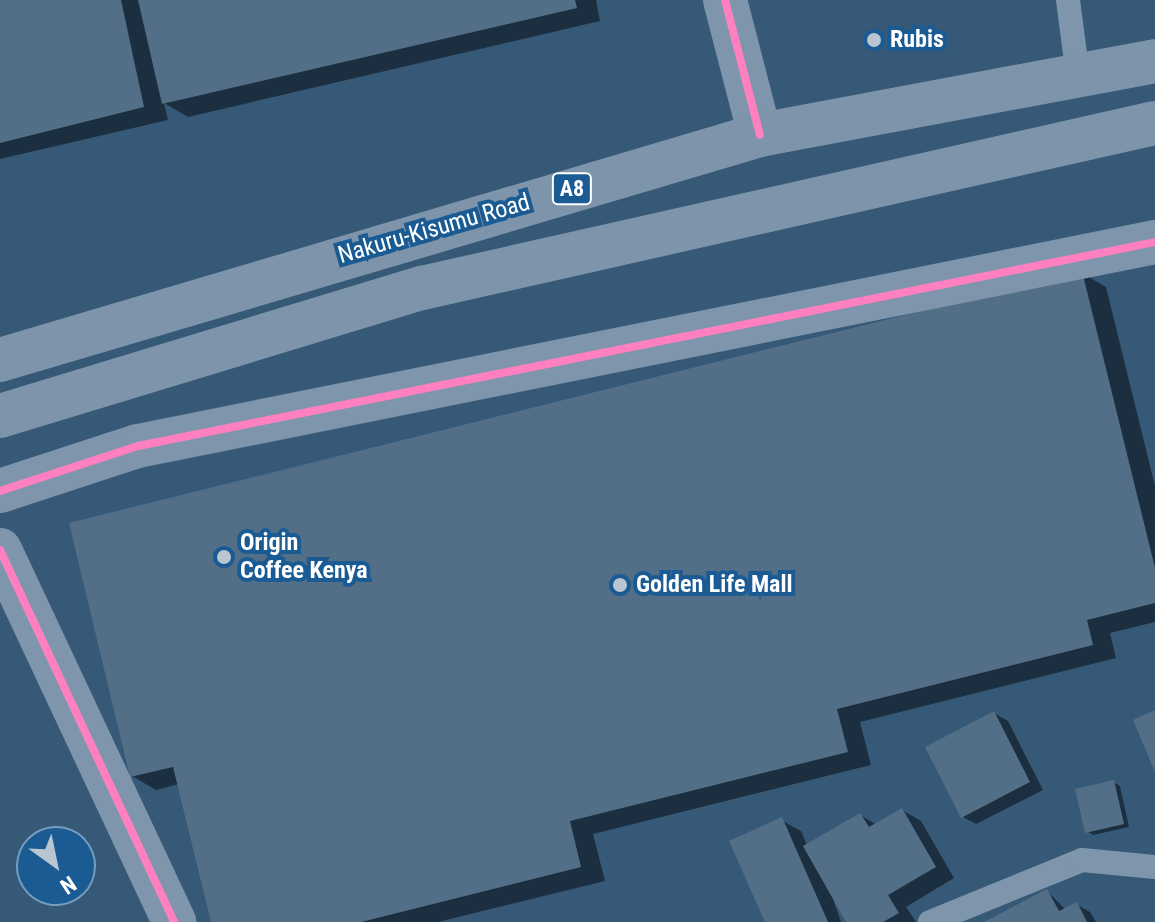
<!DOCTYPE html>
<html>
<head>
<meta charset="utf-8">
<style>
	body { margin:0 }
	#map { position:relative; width:1155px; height:922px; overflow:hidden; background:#365978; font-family:"Roboto Condensed",sans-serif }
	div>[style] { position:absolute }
	.shadow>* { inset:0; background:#0007 }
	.building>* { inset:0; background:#536f87 }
	.service>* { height:24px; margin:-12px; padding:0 12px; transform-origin:12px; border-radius:12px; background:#7e95ab }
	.minor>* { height:44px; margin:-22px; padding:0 22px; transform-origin:22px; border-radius:22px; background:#7e95ab }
	.trunk>* { height:44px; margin:-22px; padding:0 22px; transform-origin:22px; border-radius:22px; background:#7e94aa }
	.cycleway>* { height:8px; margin:-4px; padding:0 4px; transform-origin:4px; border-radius:4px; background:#ff80c0 }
	.dots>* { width:22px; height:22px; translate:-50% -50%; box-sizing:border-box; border:4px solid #1a5b94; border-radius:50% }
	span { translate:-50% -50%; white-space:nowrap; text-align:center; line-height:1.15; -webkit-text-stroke:8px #1a5b94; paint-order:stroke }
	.shield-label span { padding:2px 6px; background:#1a5b94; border:2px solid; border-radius:6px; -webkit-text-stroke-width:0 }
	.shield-label { font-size:22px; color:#fff; font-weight:700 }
	.poi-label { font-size:24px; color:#fff; font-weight:700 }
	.left { translate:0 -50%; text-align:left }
	.street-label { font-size:24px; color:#fff }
	.north { position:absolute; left:16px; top:826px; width:80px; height:80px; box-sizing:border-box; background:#1a5b94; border:2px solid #769dbf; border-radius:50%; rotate:147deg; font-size:22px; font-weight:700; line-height:32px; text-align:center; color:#fff }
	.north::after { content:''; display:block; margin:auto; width:28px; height:36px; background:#b9c5d0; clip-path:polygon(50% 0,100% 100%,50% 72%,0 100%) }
</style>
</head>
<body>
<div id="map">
	<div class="shadow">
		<div style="clip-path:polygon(0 0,596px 0,600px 21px,188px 117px,164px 103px,168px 120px,0 159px)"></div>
		<div style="clip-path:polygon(1082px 273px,1106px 287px,1155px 486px,1155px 622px,1110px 633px,1116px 658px,860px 722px,871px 765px,593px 834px,605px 881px,438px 922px,213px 922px,179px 784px,156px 790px,132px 776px)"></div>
		<div style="clip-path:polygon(994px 713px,1008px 721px,1043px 790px,976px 824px,963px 817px)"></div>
		<div style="clip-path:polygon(1113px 782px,1120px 786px,1129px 827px,1093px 835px,1087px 831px)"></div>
		<div style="clip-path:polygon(902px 810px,921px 821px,954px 878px,906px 907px,916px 922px,849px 922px,830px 890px,841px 922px,767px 922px,781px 820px,801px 831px,807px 845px,860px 815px,877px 825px)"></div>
		<div style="clip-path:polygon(1047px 891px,1066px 910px,1076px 904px,1090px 912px,1096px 922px,989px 922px)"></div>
	</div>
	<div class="building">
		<div style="clip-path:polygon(0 0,121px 0,144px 107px,0 143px)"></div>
		<div style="clip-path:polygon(138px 0,575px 0,577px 8px,162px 104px)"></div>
		<div style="clip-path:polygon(1082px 271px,1155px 568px,1155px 603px,1087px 620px,1093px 645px,837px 709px,848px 752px,570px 821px,581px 867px,361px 922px,211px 922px,173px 767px,130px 777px,69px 523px)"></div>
		<div style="clip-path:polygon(1155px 710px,1155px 772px,1133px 720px)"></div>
		<div style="clip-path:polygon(994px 711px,1030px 782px,961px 818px,925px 747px)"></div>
		<div style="clip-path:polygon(1114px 780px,1124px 824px,1085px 833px,1075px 789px)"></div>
		<div style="clip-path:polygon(902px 808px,936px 867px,888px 895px,899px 913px,883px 922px,846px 922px,803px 846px,860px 813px,869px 827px)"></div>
		<div style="clip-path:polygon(782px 817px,828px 922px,765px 922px,729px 841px)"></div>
		<div style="clip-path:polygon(1047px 889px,1059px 911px,1077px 902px,1087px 922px,984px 922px)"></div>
	</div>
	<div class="service">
		<div style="left:1068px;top:0;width:78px;rotate:82.6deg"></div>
		<div style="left:930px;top:922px;width:164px;rotate:-22.2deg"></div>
		<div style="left:1082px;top:860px;width:73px;rotate:5.5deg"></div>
	</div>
	<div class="minor">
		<div style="left:725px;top:0;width:139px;rotate:75.5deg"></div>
		<div style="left:0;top:491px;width:145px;rotate:-18.1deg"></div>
		<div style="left:138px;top:446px;width:1037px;rotate:-11.34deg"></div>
		<div style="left:0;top:550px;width:411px;rotate:64.9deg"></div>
	</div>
	<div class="trunk">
		<div style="left:0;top:360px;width:793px;rotate:-16.49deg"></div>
		<div style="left:760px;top:135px;width:402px;rotate:-10.6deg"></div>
		<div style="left:0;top:416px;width:441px;rotate:-16.9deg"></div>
		<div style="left:422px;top:288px;width:751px;rotate:-12.69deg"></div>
	</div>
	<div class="cycleway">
		<div style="left:725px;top:0;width:139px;rotate:75.5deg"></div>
		<div style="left:0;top:491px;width:145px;rotate:-18.1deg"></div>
		<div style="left:138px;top:446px;width:1037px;rotate:-11.34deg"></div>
		<div style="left:0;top:550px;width:411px;rotate:64.9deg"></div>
	</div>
	<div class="dots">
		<div style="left:874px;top:40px;background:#b9c5d0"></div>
		<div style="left:224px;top:557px;background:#b9c5d0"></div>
		<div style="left:620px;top:585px;background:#b9c5d0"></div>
	</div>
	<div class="shield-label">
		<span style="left:572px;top:189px">A8</span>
	</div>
	<div class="poi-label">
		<span class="left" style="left:890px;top:40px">Rubis</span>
		<span class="left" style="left:240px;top:557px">Origin<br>Coffee Kenya</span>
		<span class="left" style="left:636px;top:585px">Golden Life Mall</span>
	</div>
	<div class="street-label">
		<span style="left:434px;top:229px;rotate:-16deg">Nakuru-Kisumu Road</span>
	</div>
	<div class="north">N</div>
</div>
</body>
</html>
